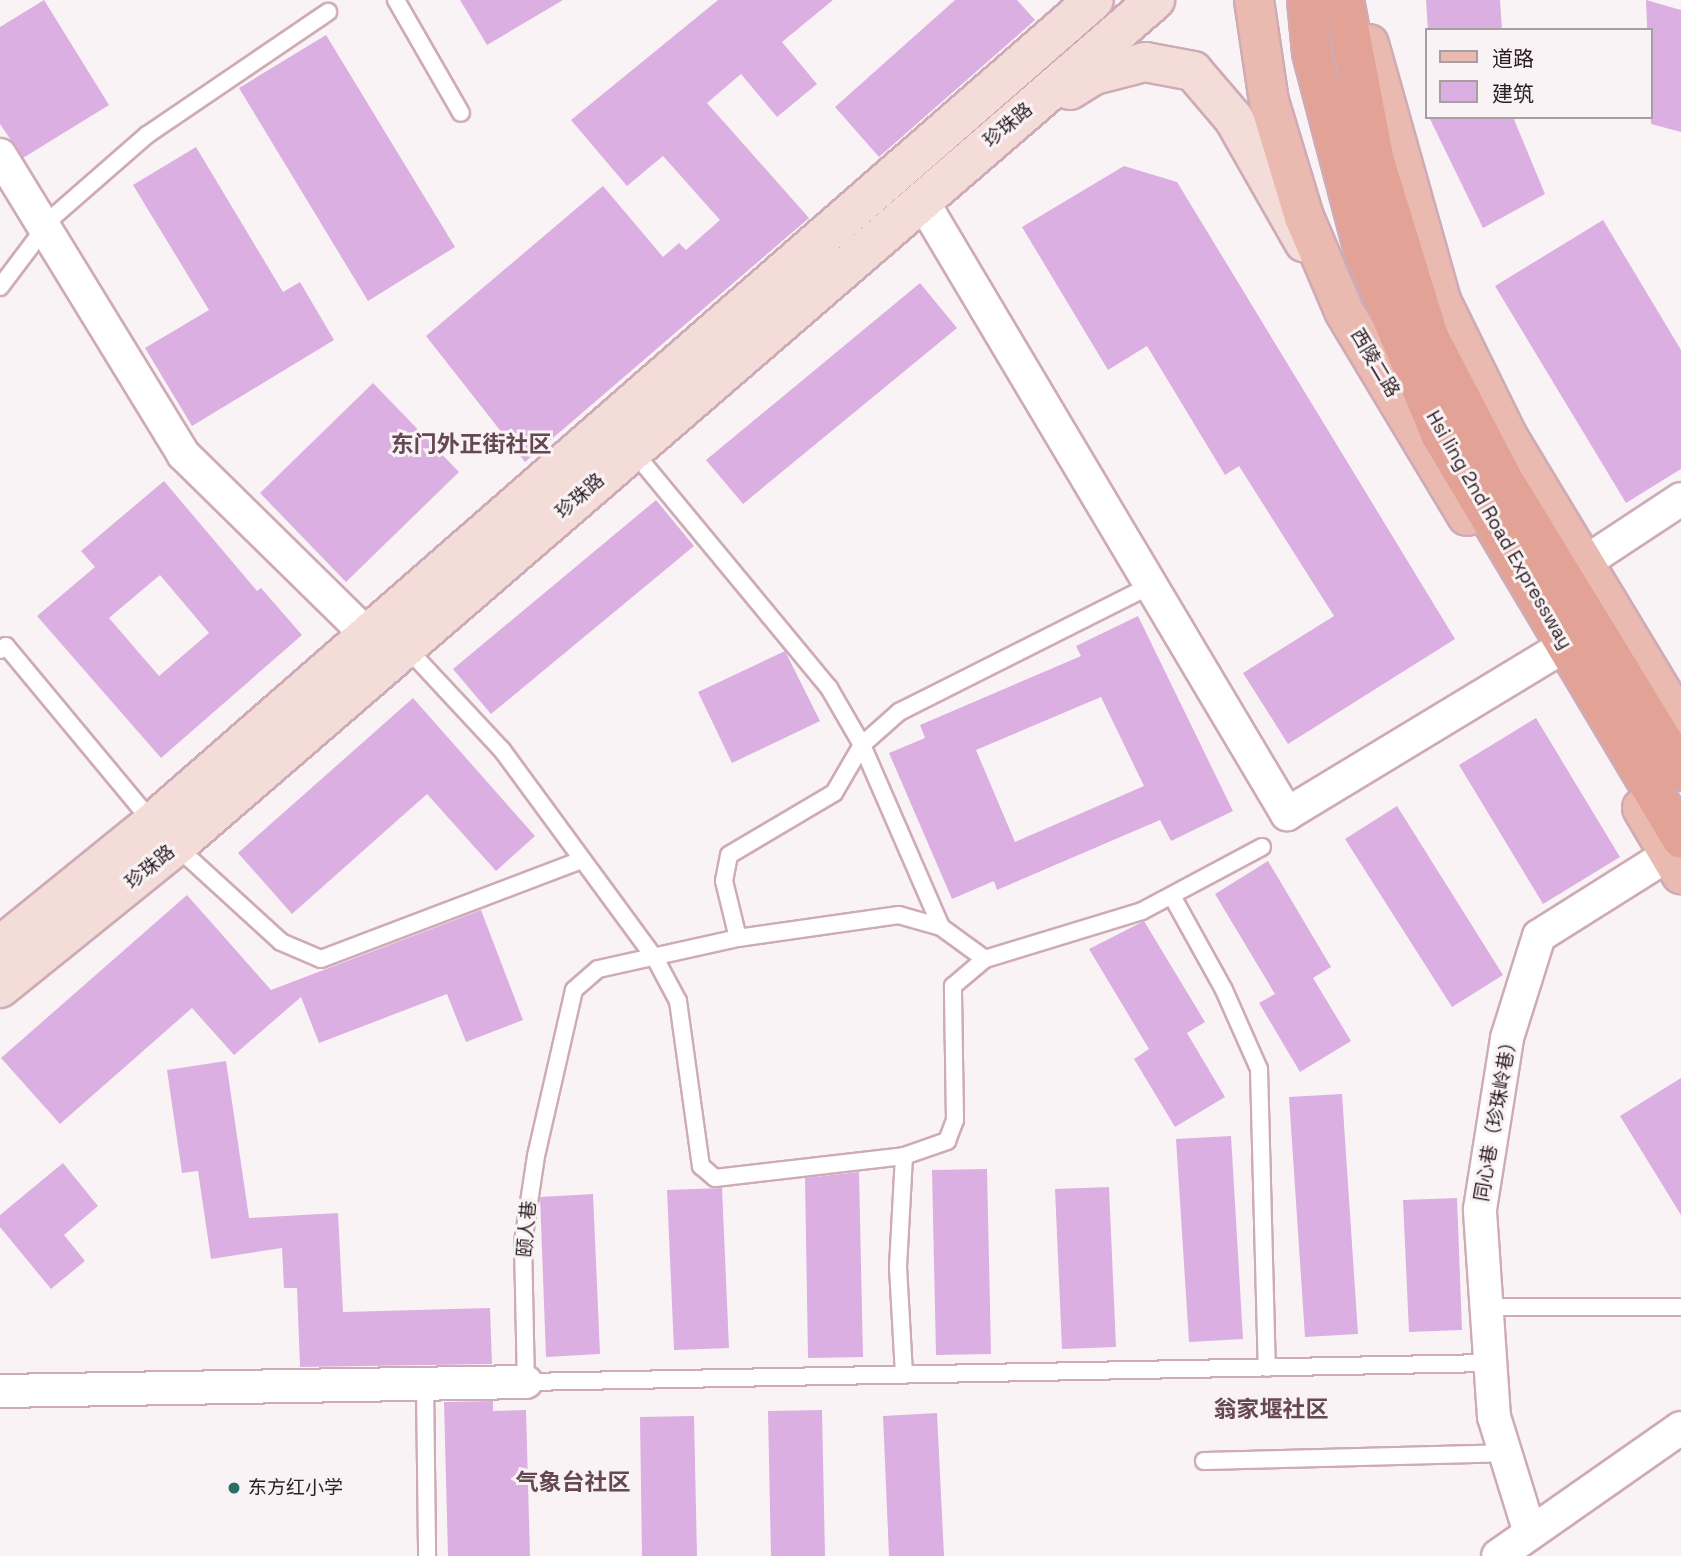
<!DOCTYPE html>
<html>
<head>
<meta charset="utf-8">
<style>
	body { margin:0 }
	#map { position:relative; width:1681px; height:1556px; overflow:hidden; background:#faf3f5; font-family:"Space Grotesk","Noto Sans SC",sans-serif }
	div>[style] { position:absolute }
	.building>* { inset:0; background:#dcafe2 }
	.roads { filter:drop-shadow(2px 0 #ceabb6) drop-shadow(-2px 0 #ceabb6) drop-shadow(0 2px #ceabb6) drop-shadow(0 -2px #ceabb6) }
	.service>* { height:16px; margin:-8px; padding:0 8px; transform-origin:8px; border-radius:8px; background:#fff }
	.minor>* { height:32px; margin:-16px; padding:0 16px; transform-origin:16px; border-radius:16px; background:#fff }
	.secondary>* { height:38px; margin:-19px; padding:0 19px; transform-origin:19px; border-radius:19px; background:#f4dcd8 }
	.primary>* { height:38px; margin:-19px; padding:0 19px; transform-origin:19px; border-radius:19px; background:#eab9b0 }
	.trunk>* { height:38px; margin:-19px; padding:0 19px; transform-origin:19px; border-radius:19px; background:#e3a296 }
	.dots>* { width:19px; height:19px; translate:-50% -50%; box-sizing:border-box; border:4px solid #faf3f5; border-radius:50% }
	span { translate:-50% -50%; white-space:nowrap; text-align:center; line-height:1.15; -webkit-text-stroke:6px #faf3f5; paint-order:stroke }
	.street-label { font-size:19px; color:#2b1e22 }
	.poi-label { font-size:19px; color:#2b1e22 }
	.left { translate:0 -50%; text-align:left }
	.quarter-label { font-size:23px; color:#664852; font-weight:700 }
	.legend { position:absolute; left:1425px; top:28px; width:228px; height:91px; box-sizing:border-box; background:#faf3f5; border:2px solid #a79ea1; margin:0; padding:9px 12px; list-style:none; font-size:21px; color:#2b1e22 }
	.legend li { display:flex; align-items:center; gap:14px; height:35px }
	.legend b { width:35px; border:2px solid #a79ea1 }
</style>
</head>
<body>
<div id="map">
	<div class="building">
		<div style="clip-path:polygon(44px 0,109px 105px,23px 158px,0 124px,0 27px)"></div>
		<div style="clip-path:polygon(460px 0,563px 0,487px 45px)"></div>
		<div style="clip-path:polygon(718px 0,833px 0,782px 42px,817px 84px,777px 117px,741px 74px,707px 103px,809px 218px,525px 462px,426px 336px,603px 186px,663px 257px,679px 243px,686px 250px,720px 220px,663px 156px,627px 186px,571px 120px)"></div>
		<div style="clip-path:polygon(955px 0,1017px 0,1035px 20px,879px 157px,835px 107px)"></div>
		<div style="clip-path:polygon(1426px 0,1500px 0,1502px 30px,1428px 30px)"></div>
		<div style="clip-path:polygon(1646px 0,1681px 10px,1681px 132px,1651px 124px)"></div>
		<div style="clip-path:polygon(326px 35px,455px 247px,368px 301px,239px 88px)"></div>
		<div style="clip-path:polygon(1429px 117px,1513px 117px,1545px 194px,1483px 228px)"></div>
		<div style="clip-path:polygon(196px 147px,283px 292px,300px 282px,334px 340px,192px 426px,145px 348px,209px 310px,133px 185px)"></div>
		<div style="clip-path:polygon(1124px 166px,1177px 182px,1455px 639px,1288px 744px,1243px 673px,1334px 616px,1239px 466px,1225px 475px,1147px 346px,1108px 370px,1022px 227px)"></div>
		<div style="clip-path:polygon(1603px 220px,1681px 350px,1681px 469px,1626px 503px,1495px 286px)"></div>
		<div style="clip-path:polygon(920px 283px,957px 328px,743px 504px,706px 460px)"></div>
		<div style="clip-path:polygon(373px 383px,459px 472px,346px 582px,260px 493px)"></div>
		<div style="clip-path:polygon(evenodd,164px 481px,257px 591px,261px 588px,302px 635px,161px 758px,37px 616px,95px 567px,81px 551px,164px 481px,160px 575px,209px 633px,159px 676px,109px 618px,160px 575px)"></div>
		<div style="clip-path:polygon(656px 500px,694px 546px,491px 714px,453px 669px)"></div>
		<div style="clip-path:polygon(evenodd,1138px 616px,1233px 811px,1171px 841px,1160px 820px,997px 890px,994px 881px,952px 899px,889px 753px,925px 738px,920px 725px,1081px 656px,1076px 646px,1138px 616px,1101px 697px,1144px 786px,1015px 842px,976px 750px,1101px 697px)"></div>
		<div style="clip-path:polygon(785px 651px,820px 721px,732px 763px,698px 692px)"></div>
		<div style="clip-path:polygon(413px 698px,535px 836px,496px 871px,427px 794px,292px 914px,238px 853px)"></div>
		<div style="clip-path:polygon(1536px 718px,1620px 857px,1543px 904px,1459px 765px)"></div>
		<div style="clip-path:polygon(1397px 806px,1503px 975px,1452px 1007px,1345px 839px)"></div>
		<div style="clip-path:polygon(1268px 861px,1331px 967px,1313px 978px,1351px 1041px,1300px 1072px,1259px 1003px,1275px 994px,1215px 894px)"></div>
		<div style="clip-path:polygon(187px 895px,271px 990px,481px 910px,523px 1020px,466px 1042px,447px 994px,319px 1043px,301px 997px,234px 1055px,192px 1008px,60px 1124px,1px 1058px)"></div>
		<div style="clip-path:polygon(1144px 921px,1205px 1022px,1187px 1033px,1225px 1097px,1175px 1127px,1134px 1059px,1149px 1049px,1089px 949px)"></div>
		<div style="clip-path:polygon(226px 1061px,249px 1218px,338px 1213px,343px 1312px,490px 1308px,492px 1364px,300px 1367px,297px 1288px,284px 1288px,282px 1248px,211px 1259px,198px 1171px,182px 1173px,167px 1070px)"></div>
		<div style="clip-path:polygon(1681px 1078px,1681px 1215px,1620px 1116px)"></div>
		<div style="clip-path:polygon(1342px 1094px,1358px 1334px,1305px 1337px,1289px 1097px)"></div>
		<div style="clip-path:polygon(1231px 1136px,1243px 1339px,1189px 1342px,1176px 1139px)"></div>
		<div style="clip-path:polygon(63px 1163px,98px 1206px,64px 1235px,85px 1261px,51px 1289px,0 1227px,0 1215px)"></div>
		<div style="clip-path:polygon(987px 1169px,991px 1354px,936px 1355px,932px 1170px)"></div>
		<div style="clip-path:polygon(859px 1172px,863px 1357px,808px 1358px,805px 1178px)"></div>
		<div style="clip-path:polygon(1109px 1187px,1116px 1347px,1062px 1349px,1055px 1189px)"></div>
		<div style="clip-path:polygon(722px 1188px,729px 1348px,674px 1350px,667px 1190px)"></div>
		<div style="clip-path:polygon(593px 1194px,600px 1354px,546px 1357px,540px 1197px)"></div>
		<div style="clip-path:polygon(1457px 1198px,1462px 1330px,1409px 1332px,1403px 1200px)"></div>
		<div style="clip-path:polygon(493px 1401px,493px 1411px,526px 1410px,530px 1556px,448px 1556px,444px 1402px)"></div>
		<div style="clip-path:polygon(822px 1410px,825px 1556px,771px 1556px,768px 1411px)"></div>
		<div style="clip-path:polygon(937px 1413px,944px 1556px,889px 1556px,883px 1416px)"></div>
		<div style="clip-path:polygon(694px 1416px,697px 1556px,642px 1556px,640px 1417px)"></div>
	</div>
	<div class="roads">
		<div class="service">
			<div style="left:396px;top:0;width:130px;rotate:60.1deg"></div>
			<div style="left:0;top:287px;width:88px;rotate:-52.9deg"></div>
			<div style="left:53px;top:217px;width:125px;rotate:-41.1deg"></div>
			<div style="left:147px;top:135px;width:219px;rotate:-34.2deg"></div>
			<div style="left:633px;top:451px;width:308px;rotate:50.4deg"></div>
			<div style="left:829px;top:688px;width:66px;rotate:59.9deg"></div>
			<div style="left:862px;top:745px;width:198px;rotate:66.5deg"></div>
			<div style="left:405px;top:646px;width:142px;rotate:47deg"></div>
			<div style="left:502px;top:750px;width:258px;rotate:53.7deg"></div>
			<div style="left:655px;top:958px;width:49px;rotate:61.9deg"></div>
			<div style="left:678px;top:1001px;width:167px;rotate:82.1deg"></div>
			<div style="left:701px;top:1166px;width:18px;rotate:41deg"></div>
			<div style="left:715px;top:1178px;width:190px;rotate:-6.6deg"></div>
			<div style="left:904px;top:1156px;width:46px;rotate:-19.2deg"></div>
			<div style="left:947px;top:1141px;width:22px;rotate:-69deg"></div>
			<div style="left:955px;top:1120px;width:134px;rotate:-90.9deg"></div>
			<div style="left:953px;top:986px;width:42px;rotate:-40.2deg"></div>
			<div style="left:985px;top:959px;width:164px;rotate:-17deg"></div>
			<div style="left:1142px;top:911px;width:136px;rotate:-28.1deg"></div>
			<div style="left:0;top:650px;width:7px;rotate:-34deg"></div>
			<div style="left:6px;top:646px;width:229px;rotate:50.3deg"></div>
			<div style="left:176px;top:846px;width:142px;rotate:42.4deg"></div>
			<div style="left:281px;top:942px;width:43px;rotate:23deg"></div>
			<div style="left:321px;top:959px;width:278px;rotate:-20.8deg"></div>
			<div style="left:1172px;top:896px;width:107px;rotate:61deg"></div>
			<div style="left:1224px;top:990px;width:86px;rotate:66.1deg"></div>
			<div style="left:1259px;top:1069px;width:299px;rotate:88.5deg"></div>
			<div style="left:738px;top:938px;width:59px;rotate:-103.8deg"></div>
			<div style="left:724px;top:881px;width:26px;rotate:-79deg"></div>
			<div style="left:729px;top:855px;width:122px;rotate:-30.6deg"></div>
			<div style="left:834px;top:793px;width:56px;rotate:-59.7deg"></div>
			<div style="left:862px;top:745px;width:50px;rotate:-41.7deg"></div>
			<div style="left:899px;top:712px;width:284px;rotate:-26.7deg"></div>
			<div style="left:985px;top:959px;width:54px;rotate:-144deg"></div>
			<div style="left:941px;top:927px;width:44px;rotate:-164.1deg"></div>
			<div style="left:899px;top:915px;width:163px;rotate:171.9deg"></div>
			<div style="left:738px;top:938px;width:143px;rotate:167.5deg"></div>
			<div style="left:598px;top:969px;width:32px;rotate:139deg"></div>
			<div style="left:574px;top:990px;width:170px;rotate:102.9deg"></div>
			<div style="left:536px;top:1156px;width:87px;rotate:98.6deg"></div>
			<div style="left:523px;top:1242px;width:140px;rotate:88.8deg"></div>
			<div style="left:526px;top:1382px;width:964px;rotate:-1.13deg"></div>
			<div style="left:904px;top:1156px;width:111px;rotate:93.1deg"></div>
			<div style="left:898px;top:1267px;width:108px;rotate:86.8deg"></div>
			<div style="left:1486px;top:1307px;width:195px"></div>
			<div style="left:425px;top:1384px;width:172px;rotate:89.3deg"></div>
			<div style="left:1204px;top:1461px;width:301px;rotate:-1.5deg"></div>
		</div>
		<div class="minor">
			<div style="left:0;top:155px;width:351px;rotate:58.5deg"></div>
			<div style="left:183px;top:454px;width:255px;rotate:44.5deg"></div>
			<div style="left:921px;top:199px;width:716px;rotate:59.24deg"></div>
			<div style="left:1287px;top:814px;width:307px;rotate:-31.2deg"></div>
			<div style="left:1584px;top:563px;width:116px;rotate:-33.4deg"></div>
			<div style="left:0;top:1391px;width:526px;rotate:-0.98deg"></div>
			<div style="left:1530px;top:1533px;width:121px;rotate:-107.2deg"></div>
			<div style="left:1494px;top:1417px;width:208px;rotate:-93.9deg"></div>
			<div style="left:1480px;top:1209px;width:173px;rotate:-81deg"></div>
			<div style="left:1507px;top:1038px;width:107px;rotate:-72.6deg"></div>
			<div style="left:1539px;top:936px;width:154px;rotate:-32.2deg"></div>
			<div style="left:1498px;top:1556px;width:223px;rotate:-35deg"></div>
		</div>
		<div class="secondary">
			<div style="left:1070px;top:90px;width:28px;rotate:-32deg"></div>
			<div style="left:1094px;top:75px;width:53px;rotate:-14.3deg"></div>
			<div style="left:1145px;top:62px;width:49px;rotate:10.6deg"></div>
			<div style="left:1193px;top:71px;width:63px;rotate:49.5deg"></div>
			<div style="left:1234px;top:119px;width:142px;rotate:60.4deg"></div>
			<div style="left:0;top:946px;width:197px;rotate:-39deg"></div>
			<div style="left:153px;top:822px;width:1249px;rotate:-41.14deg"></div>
			<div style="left:0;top:988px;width:226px;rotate:-38.9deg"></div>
			<div style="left:176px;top:846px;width:1294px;rotate:-40.83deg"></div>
		</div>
		<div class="primary">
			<div style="left:1254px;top:0;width:102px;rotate:81.6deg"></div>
			<div style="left:1269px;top:101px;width:121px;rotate:73.2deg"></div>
			<div style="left:1304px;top:217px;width:102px;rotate:66.9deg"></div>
			<div style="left:1344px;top:311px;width:239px;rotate:59deg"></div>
			<div style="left:1369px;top:44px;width:269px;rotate:74.3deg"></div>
			<div style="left:1442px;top:303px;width:149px;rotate:63.8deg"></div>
			<div style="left:1508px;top:437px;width:335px;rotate:58.9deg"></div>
			<div style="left:1642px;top:808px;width:77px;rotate:59.4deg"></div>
		</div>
		<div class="trunk">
			<div style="left:1307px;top:0;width:53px;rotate:84.6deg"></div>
			<div style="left:1312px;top:53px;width:205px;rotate:75.3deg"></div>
			<div style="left:1364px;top:251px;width:198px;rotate:67.4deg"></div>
			<div style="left:1440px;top:434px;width:471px;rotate:59.2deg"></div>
			<div style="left:1344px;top:0;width:161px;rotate:79.2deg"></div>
			<div style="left:1374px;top:158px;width:187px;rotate:72.9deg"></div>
			<div style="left:1429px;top:337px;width:160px;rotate:62.5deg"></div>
			<div style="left:1503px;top:479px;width:342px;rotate:58.6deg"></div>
		</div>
	</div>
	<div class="dots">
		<div style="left:234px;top:1488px;background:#277067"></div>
	</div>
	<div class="street-label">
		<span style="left:1008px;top:125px;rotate:-40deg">珍珠路</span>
		<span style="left:1375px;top:363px;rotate:59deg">西陵二路</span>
		<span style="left:580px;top:496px;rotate:-41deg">珍珠路</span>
		<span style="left:1499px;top:530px;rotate:60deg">Hsi ling 2nd Road Expressway</span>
		<span style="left:150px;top:867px;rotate:-39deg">珍珠路</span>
		<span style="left:1496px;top:1117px;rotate:-80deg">同心巷（珍珠岭巷）</span>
		<span style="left:527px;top:1229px;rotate:-85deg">颐人巷</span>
	</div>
	<div class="poi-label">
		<span class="left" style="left:248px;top:1488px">东方红小学</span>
	</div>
	<div class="quarter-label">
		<span style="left:471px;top:444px">东门外正街社区</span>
		<span style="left:1271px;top:1409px">翁家堰社区</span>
		<span style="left:573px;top:1482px">气象台社区</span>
	</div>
	<ul class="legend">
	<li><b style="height:9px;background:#eab9b0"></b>道路</li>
	<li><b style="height:19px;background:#dcafe2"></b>建筑</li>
	</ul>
</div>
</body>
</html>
